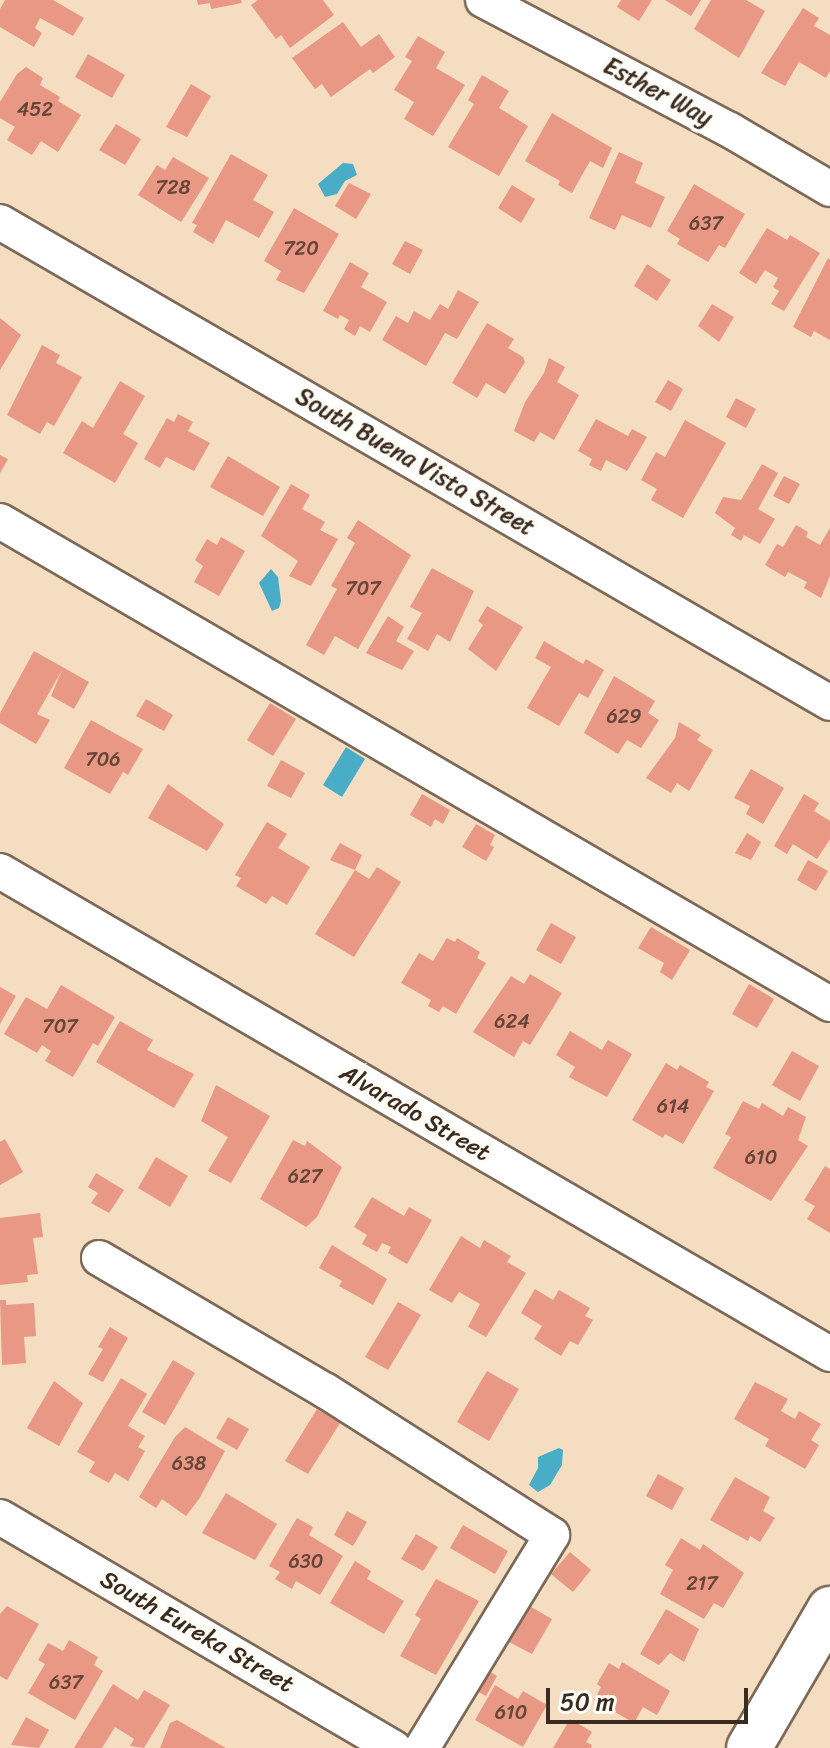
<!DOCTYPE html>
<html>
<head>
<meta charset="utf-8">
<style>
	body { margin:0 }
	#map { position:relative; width:830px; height:1748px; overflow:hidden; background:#f4ddc0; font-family:Sriracha,sans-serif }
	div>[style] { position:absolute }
	.water>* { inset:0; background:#49adc8 }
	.building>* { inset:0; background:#e89885 }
	.roads { filter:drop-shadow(2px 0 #7c6957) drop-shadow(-2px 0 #7c6957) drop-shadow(0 2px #7c6957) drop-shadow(0 -2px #7c6957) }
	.minor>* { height:34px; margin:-17px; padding:0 17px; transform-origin:17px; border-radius:17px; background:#fff }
	.major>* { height:44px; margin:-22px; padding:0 22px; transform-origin:22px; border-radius:22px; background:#fff }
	span { translate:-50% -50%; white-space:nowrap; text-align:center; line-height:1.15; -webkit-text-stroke:8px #fdfcf7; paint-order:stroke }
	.number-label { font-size:20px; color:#664638 }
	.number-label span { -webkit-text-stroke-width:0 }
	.street-label { font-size:24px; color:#3b2a1e }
	.scale { position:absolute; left:546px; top:1688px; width:202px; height:36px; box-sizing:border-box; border:4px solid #3b2a1e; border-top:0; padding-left:10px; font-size:24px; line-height:28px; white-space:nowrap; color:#3b2a1e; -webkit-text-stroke:6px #fdfcf7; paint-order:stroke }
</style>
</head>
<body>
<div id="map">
	<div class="water">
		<div style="clip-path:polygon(343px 163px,353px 164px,357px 175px,345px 181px,337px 194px,325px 197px,318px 184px)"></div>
		<div style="clip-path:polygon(271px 569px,278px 577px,281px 601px,279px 608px,272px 611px,259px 583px)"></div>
		<div style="clip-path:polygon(346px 747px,365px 759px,342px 797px,323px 785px)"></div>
		<div style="clip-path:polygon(559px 1448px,563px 1450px,562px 1465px,550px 1485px,538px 1492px,529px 1485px,538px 1468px,538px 1457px)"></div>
	</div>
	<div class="building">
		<div style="clip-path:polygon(5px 0,53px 0,84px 18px,73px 36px,40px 18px,35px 28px,42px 33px,34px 47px,0 27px,0 9px)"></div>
		<div style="clip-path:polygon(197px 0,241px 0,242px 3px,211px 9px,210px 3px,198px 5px)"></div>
		<div style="clip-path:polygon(258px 0,323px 0,334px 15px,290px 48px,281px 35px,276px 39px,251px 5px)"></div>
		<div style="clip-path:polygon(621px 0,652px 0,639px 21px,617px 7px)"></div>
		<div style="clip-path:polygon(665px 0,701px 0,691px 16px)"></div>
		<div style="clip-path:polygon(711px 0,746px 0,765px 11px,739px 58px,694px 29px)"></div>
		<div style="clip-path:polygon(803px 8px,819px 18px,814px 26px,830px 35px,830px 71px,826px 78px,799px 62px,785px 86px,761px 73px)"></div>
		<div style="clip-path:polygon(343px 22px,361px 47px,379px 34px,395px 57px,373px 73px,370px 69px,331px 97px,322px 84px,315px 89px,292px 58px)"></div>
		<div style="clip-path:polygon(418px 36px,445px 52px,436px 68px,465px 85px,433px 136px,404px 119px,414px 102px,394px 90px,412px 61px,405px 57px)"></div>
		<div style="clip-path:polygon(88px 54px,125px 75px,112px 98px,75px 77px)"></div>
		<div style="clip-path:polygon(26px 67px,43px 78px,40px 85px,60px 97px,58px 101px,81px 115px,58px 152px,41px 141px,32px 155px,7px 140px,15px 127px,0 118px,0 102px,17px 74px)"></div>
		<div style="clip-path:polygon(482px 75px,509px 91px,499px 108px,528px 126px,499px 176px,448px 147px,474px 104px,468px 100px)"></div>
		<div style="clip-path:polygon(191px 84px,211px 96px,187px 137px,166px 127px)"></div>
		<div style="clip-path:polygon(552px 113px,612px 148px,603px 168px,590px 161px,572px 193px,558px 185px,560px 181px,525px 161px)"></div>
		<div style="clip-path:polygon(116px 124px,141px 139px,125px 165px,99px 150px)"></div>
		<div style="clip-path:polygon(619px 152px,643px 163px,635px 183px,665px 197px,651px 228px,622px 215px,615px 230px,589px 218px)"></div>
		<div style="clip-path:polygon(231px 154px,268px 175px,253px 200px,274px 212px,259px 238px,226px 220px,213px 244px,193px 232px,197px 225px,192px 223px)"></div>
		<div style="clip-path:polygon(173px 157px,209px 178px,181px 222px,138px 195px,157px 165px,165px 170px)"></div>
		<div style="clip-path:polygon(349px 183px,371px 194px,356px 219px,335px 206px)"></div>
		<div style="clip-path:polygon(694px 184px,745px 214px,725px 248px,719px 245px,708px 262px,677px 244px,680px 239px,667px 231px)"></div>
		<div style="clip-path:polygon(512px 185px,535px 199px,521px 223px,498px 208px)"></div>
		<div style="clip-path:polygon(294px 208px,339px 234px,304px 293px,276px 280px,281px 271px,264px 261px)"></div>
		<div style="clip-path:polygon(767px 228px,787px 240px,790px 235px,820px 253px,784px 311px,771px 304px,779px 291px,773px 287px,778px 278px,765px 270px,756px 284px,739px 273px)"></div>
		<div style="clip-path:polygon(405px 241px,423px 250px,410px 274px,392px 264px)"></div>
		<div style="clip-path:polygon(828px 258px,830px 260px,830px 340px,814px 331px,811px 337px,793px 327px)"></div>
		<div style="clip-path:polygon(350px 262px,369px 273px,361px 287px,387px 302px,370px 332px,360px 326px,355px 336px,344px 329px,349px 320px,340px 315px,338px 319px,323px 311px)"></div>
		<div style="clip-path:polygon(647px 264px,671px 280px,657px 301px,634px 286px)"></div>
		<div style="clip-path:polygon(458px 290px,479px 302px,457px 339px,445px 333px,426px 366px,382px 340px,396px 316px,408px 323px,414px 311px,430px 320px,440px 304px,448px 309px)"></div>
		<div style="clip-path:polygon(712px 304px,734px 317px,719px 342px,698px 326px)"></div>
		<div style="clip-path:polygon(0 318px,21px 335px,0 370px)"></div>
		<div style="clip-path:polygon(487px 323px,514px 339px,508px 348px,523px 357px,525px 362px,505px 394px,486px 383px,477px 398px,452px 383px)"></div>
		<div style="clip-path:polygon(42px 345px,60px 355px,56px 363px,82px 377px,54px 426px,47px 422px,40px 434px,7px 415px)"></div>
		<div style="clip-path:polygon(549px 358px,565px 367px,557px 382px,579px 395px,554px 440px,540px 432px,534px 442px,514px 431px,525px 402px,544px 373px)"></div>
		<div style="clip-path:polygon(668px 380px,683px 389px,671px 411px,655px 402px)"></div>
		<div style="clip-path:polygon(120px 381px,145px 396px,123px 434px,138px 443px,115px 483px,63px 453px,82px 421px,93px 428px)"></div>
		<div style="clip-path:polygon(736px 398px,756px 409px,746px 428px,726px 417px)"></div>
		<div style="clip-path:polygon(178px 414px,193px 422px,188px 431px,210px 443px,194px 471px,166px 457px,160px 468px,144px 459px,167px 418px,174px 422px)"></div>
		<div style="clip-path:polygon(596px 419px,628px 436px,632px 429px,647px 437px,627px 471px,606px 460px,601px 471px,589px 465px,592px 459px,578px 451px)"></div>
		<div style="clip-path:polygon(685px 420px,726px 443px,683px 518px,651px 500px,657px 489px,641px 480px,656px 452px,665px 457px)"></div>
		<div style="clip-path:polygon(0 455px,8px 459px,0 473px)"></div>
		<div style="clip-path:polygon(228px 456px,280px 487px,263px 516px,210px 487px)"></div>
		<div style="clip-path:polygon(762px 464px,778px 473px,758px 509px,775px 519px,760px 544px,744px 535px,741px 541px,731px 535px,735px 528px,715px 513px,723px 497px,741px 500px)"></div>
		<div style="clip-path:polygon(784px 476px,800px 484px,789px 504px,773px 496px)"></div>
		<div style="clip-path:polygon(291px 484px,310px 495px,302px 509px,325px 522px,320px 530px,338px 539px,311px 586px,289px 576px,298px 561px,261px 536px)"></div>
		<div style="clip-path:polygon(358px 520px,411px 555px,358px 649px,335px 636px,324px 655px,306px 645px,337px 589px,331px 586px,355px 543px,347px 538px)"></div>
		<div style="clip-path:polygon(796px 525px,808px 532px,806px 537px,820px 545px,830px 528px,830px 576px,821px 598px,804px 588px,807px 582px,788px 572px,785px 577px,765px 565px,777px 544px,783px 547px)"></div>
		<div style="clip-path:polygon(221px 537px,245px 551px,219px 596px,194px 582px,203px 566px,195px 560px,207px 539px,217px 545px)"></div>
		<div style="clip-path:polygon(432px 568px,474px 591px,450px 642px,437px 634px,428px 651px,407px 639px,422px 613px,410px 607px)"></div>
		<div style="clip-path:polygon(487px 606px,523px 627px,496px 671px,468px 649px,483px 625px,478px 621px)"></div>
		<div style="clip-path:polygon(388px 616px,404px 627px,396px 641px,414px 651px,402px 670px,366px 653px)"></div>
		<div style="clip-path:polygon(544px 641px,583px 664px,586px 659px,604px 670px,588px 698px,579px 693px,559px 726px,527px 708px,551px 667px,535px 658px)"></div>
		<div style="clip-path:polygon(34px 651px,89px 682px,74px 709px,51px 696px,62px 670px,37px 714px,50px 720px,36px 744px,0 723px,0 713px)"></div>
		<div style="clip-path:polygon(614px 676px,655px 701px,648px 713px,659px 720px,641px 748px,627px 740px,618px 754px,584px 733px)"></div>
		<div style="clip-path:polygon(146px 699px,173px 715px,164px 731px,136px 716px)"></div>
		<div style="clip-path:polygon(270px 703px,296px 719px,273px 756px,247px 740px)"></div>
		<div style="clip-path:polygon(91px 720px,143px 749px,128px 775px,123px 772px,110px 794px,64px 768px)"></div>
		<div style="clip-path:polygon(679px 722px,701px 735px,697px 740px,713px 750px,689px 791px,677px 783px,671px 793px,646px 778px,675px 738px)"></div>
		<div style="clip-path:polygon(281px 760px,305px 773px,291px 798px,267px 786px)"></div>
		<div style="clip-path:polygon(751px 769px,784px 788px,763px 824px,746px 814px,750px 806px,734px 798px)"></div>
		<div style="clip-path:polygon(168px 784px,224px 824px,207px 851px,148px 818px)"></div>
		<div style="clip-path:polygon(422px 794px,450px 810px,443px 824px,435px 819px,431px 827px,410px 815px)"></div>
		<div style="clip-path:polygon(804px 794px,819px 803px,814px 811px,830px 821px,830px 839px,817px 859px,793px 844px,787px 854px,774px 846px)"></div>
		<div style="clip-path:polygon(267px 822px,287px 834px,278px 848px,310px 867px,287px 905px,272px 896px,266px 904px,236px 886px,241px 878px,235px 875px)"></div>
		<div style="clip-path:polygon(476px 824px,495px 835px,490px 845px,494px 847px,486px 861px,462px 847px)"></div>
		<div style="clip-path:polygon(747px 833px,761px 842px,751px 860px,735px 853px)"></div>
		<div style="clip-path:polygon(340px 843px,362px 855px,355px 870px,330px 860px)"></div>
		<div style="clip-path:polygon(808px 860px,828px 871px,816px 891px,797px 880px)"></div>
		<div style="clip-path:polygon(377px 867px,401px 882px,354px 957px,315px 934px,355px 870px,369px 879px)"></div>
		<div style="clip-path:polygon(551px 923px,576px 937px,561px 964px,536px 950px)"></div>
		<div style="clip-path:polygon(651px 927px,690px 950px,672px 980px,660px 972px,664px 963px,638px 948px)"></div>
		<div style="clip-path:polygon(447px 938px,455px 942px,457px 938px,480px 952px,477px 958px,486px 963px,456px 1014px,443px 1006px,439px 1012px,428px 1006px,431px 1000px,401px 983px,419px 953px,433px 961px)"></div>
		<div style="clip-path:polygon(530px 974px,562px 993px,530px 1045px,523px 1041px,514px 1057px,473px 1032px,511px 976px,524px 984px)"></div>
		<div style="clip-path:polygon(749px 984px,774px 999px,757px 1028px,732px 1014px)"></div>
		<div style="clip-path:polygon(61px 985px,115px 1017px,98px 1046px,93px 1043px,73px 1077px,45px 1061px,51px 1051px,42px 1045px,37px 1053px,4px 1034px,26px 997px,47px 1009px)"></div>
		<div style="clip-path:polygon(0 987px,16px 996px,0 1024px)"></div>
		<div style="clip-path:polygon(120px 1021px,153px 1040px,147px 1050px,194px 1074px,174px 1108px,96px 1062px)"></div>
		<div style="clip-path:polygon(570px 1031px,602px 1050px,608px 1040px,632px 1054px,607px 1097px,569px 1077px,575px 1067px,556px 1055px)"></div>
		<div style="clip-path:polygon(792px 1051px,819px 1066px,800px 1101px,772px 1085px)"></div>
		<div style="clip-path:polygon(666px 1063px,677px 1070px,680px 1065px,709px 1082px,706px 1087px,714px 1091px,683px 1144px,665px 1134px,663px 1138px,632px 1120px)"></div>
		<div style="clip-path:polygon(216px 1085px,270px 1116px,231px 1183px,208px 1171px,228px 1137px,201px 1121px)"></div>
		<div style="clip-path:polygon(743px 1101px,759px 1109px,762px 1103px,783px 1116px,788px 1107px,806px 1117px,798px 1140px,808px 1146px,771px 1201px,713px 1168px,731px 1137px,725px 1134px)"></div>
		<div style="clip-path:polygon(5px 1139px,23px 1172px,0 1185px,0 1142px)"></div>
		<div style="clip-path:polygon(293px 1140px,305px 1146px,307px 1141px,342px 1167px,317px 1217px,306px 1227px,260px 1199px)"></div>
		<div style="clip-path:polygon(156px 1157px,188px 1176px,170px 1207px,138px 1188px)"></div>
		<div style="clip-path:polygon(825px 1166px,830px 1169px,830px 1233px,807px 1219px,815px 1206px,804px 1200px)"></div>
		<div style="clip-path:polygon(96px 1173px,124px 1190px,109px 1213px,91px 1203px,98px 1193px,88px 1187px)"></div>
		<div style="clip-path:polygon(372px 1197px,404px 1216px,409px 1207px,432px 1220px,407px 1264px,388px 1253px,391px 1247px,382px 1243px,377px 1252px,362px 1244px,367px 1235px,354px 1227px)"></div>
		<div style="clip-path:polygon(40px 1213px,43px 1237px,33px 1238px,38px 1274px,27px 1275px,28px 1282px,0 1285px,0 1218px)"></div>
		<div style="clip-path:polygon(461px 1236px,480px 1248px,484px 1240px,511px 1256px,507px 1262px,526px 1273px,486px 1337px,468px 1327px,480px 1304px,459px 1292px,452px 1303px,429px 1290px)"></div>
		<div style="clip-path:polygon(332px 1245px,387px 1279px,373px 1305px,339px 1286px,342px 1281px,319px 1268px)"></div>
		<div style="clip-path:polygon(535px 1289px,553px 1300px,559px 1290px,590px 1308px,585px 1316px,593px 1320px,578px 1345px,570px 1341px,561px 1356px,534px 1339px,542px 1326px,521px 1313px)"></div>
		<div style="clip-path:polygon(0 1300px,6px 1300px,6px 1305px,34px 1303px,36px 1336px,24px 1337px,26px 1363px,2px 1365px)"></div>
		<div style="clip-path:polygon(398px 1302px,421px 1315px,388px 1370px,365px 1357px)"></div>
		<div style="clip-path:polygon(110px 1327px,128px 1338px,103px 1382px,88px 1374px,103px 1349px,98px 1347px)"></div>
		<div style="clip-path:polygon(173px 1360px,195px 1373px,165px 1425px,142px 1412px)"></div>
		<div style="clip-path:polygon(487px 1371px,519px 1389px,489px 1441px,457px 1422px)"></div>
		<div style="clip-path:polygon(121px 1378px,147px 1394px,128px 1426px,145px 1436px,138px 1447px,145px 1451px,128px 1481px,115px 1473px,109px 1483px,89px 1472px,95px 1462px,77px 1452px)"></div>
		<div style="clip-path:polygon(54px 1381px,83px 1403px,59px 1446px,27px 1428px)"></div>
		<div style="clip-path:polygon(755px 1382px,788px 1399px,781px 1411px,795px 1419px,799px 1411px,821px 1424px,811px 1440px,819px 1445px,805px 1469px,765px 1446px,769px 1439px,734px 1419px)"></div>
		<div style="clip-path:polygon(317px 1409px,340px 1423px,308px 1474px,285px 1461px)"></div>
		<div style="clip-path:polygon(228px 1417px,249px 1429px,237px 1450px,216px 1438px)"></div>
		<div style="clip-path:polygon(185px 1427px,225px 1451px,199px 1499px,186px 1516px,162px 1499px,156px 1508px,139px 1497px,175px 1437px)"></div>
		<div style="clip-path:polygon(658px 1474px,684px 1488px,672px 1510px,646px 1496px)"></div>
		<div style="clip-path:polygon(735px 1477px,770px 1497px,763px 1511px,775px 1518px,760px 1542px,750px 1536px,748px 1541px,710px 1520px)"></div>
		<div style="clip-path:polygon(226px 1493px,277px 1524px,255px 1560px,202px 1533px)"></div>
		<div style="clip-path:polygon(347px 1511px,367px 1522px,353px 1546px,334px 1535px)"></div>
		<div style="clip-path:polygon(297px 1518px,313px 1527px,309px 1535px,343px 1556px,320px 1595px,296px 1581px,292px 1589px,275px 1579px,280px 1572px,269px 1566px)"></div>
		<div style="clip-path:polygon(463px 1525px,508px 1551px,495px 1574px,450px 1548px)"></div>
		<div style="clip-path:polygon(416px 1534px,438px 1547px,423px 1571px,401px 1559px)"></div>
		<div style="clip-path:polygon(681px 1538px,700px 1550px,703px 1544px,744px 1573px,723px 1608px,714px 1603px,704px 1619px,660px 1594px,673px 1570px,665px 1565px)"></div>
		<div style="clip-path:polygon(570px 1552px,591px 1570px,573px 1592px,551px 1574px)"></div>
		<div style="clip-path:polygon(355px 1561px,371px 1571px,367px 1579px,404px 1601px,384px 1634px,330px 1603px)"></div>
		<div style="clip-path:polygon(436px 1579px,479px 1601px,436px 1675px,400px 1656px,421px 1619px,415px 1615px)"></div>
		<div style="clip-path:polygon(524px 1603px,552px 1619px,532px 1654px,503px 1639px)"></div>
		<div style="clip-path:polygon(7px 1606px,39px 1624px,7px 1680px,0 1676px,0 1614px)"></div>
		<div style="clip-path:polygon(666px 1609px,699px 1629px,684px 1662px,670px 1653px,659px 1665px,640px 1654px)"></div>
		<div style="clip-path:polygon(69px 1640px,98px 1657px,94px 1665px,103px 1671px,75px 1720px,28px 1693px,45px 1664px,38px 1660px,48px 1643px,63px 1651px)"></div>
		<div style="clip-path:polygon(622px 1662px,670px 1691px,657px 1715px,643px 1707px,634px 1723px,594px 1700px,601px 1687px,597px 1684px,609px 1663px,619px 1669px)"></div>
		<div style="clip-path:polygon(479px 1665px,497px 1676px,486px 1696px,467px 1686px)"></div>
		<div style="clip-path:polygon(113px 1684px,138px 1700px,144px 1690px,170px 1705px,144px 1748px,130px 1746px,134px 1739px,115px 1727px,102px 1748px,74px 1748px)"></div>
		<div style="clip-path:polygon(495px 1685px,518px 1699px,523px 1691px,547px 1705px,523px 1747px,475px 1720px)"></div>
		<div style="clip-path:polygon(26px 1717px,49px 1730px,39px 1748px,11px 1745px)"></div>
		<div style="clip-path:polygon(570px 1719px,592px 1732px,586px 1742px,592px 1745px,591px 1748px,553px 1748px)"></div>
		<div style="clip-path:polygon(177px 1720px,226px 1748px,160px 1748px,170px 1723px)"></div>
	</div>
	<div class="roads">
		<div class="minor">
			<div style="left:483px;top:0;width:279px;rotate:27.8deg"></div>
			<div style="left:730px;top:130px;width:116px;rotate:30.5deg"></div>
			<div style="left:0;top:222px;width:959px;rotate:30.09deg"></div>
			<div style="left:0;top:521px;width:960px;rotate:30.2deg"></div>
			<div style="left:0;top:871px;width:960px;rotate:30.2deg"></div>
			<div style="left:99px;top:1258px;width:263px;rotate:30.4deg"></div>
			<div style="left:326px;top:1391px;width:268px;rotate:32.5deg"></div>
			<div style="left:552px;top:1535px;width:250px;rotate:121.4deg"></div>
			<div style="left:0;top:1517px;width:457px;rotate:30.4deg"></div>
		</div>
		<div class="major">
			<div style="left:749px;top:1748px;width:161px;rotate:-59.8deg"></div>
		</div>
	</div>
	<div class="number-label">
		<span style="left:35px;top:109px">452</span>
		<span style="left:173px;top:187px">728</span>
		<span style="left:706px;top:223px">637</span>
		<span style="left:301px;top:248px">720</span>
		<span style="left:363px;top:588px">707</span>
		<span style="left:624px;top:716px">629</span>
		<span style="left:103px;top:759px">706</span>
		<span style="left:512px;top:1021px">624</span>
		<span style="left:60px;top:1026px">707</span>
		<span style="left:673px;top:1106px">614</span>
		<span style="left:761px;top:1157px">610</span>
		<span style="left:305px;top:1176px">627</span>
		<span style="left:189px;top:1463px">638</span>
		<span style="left:306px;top:1561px">630</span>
		<span style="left:702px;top:1583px">217</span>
		<span style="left:66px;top:1682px">637</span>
		<span style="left:511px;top:1712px">610</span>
	</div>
	<div class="street-label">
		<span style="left:658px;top:92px;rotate:28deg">Esther Way</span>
		<span style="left:415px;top:462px;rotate:30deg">South Buena Vista Street</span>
		<span style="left:415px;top:1113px;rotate:30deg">Alvarado Street</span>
		<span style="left:197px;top:1632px;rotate:30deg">South Eureka Street</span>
	</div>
	<div class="scale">50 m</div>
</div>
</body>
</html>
